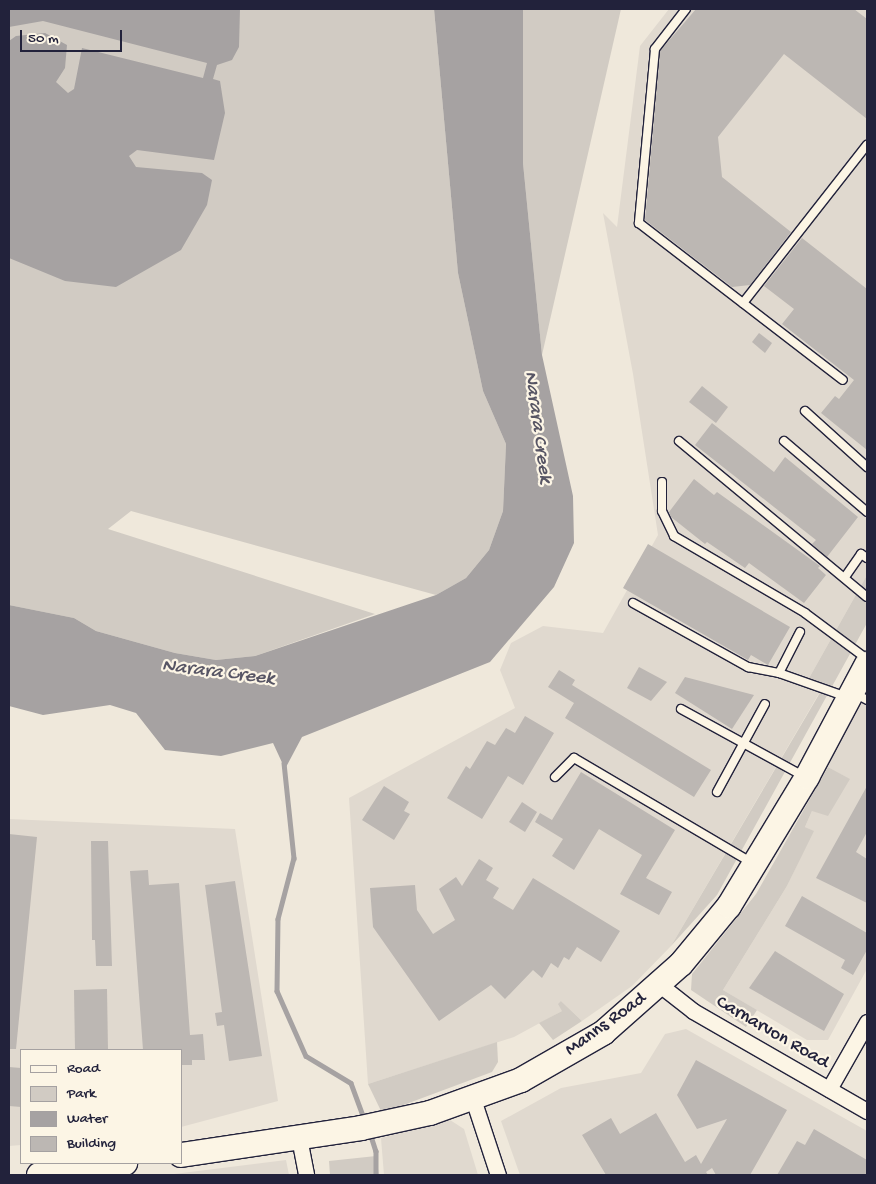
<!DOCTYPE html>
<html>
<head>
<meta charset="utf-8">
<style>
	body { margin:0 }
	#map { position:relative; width:876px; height:1184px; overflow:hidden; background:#efe8db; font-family:"Gochi Hand",sans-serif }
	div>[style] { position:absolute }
	.built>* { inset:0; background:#e0d9cf }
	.green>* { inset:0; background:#d1cbc3 }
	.water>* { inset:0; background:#a6a2a2 }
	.stream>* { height:4.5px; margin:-2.25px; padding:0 2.25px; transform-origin:2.25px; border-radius:2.25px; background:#a6a2a2 }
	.building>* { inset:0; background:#bcb7b3 }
	.roads { filter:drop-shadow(1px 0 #22223b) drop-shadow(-1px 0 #22223b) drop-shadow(0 1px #22223b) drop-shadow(0 -1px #22223b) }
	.service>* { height:8px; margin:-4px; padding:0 4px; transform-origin:4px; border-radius:4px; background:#fcf5e5 }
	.minor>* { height:15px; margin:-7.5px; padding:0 7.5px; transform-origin:7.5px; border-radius:7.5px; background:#fcf5e5 }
	.primary>* { height:24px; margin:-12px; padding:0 12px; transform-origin:12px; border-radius:12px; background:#fcf5e5 }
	span { translate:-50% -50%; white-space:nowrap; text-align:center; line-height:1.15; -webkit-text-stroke:4.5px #fcf5e5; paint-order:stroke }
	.street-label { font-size:19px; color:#22223b }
	.water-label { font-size:20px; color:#575564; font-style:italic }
	.frame { position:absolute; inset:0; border:10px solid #22223b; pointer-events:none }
	.legend { position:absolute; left:20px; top:1049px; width:162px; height:115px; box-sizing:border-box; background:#fcf5e5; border:1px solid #a5a1a1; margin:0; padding:6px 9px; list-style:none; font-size:15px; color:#22223b }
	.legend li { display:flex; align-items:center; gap:10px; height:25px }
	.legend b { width:25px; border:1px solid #a5a1a1 }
	.scale { position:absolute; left:20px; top:30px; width:102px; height:22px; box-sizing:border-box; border:2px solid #22223b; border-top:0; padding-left:6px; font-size:15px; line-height:18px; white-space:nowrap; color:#22223b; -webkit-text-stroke:4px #fcf5e5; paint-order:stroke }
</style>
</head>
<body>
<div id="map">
	<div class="built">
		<div style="clip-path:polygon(669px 9px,867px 9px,867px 575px,804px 687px,821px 690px,671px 946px,632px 986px,582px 1021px,561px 1001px,562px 1011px,514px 1037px,368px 1084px,349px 798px,515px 708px,500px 670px,511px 643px,543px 626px,603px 633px,658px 535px,633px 374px,603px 213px,617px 227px,640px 46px)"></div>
		<div style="clip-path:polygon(867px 682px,867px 969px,828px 1040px,807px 1040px,723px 990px,787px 886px,813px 831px,805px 827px,812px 811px,849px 779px,828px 767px)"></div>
		<div style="clip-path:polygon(9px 819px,235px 829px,278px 1101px,181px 1127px,181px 1050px,21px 1050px,21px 1145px,9px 1146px)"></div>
		<div style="clip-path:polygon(686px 1029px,867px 1131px,867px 1175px,520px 1175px,501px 1121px,561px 1088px,641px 1073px,665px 1034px)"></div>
		<div style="clip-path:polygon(450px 1120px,464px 1129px,478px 1175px,384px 1175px,381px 1138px)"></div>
		<div style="clip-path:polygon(286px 1160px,289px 1175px,166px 1175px)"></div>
	</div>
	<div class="green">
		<div style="clip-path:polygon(9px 9px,434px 9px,458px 273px,483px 391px,506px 444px,503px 511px,489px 550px,466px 578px,436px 595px,131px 511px,108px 529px,375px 614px,255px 656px,216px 660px,175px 653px,96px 631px,74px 618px,9px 605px)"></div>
		<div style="clip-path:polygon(523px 9px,621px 9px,542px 355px,523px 163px)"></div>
		<div style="clip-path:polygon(867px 575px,867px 623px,717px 895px,671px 946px,821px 691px,804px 687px)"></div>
		<div style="clip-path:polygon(828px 767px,850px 779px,828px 816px,812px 811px,805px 827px,814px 831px,787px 886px,723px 990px,757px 1010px,746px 1027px,691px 990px,692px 974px,756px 894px)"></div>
		<div style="clip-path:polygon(561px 1001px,582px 1021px,553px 1040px,539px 1023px,562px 1011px,558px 1004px)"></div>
		<div style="clip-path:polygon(497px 1042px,498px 1062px,492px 1072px,382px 1113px,368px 1084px)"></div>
		<div style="clip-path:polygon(376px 1156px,379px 1175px,330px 1175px,329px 1161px)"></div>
	</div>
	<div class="water">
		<div style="clip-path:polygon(9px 9px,240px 9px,239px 47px,232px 60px,217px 65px,213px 79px,220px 81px,225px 113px,214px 160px,137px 150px,129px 156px,136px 167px,202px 173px,212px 180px,207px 205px,181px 250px,116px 287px,65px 281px,9px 258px,9px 41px,16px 36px,45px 33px,67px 45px,65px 68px,56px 82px,68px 93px,74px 89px,82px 48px,203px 78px,207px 63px,43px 21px,9px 27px)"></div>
		<div style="clip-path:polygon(434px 9px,523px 9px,523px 163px,542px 355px,573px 496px,574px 543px,554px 587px,490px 662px,302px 737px,285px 769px,273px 743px,221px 756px,165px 750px,136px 713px,110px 705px,43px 715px,9px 706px,9px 605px,74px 618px,96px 631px,175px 653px,216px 660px,255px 656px,436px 595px,466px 578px,489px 550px,503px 511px,506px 444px,483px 391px,458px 273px)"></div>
	</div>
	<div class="stream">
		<div style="left:284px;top:763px;width:96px;rotate:84deg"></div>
		<div style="left:294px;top:858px;width:63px;rotate:104.7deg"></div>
		<div style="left:278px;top:919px;width:72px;rotate:90.8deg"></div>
		<div style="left:277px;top:991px;width:71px;rotate:66deg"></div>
		<div style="left:306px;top:1056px;width:52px;rotate:31deg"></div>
		<div style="left:351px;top:1083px;width:40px;rotate:69.8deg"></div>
		<div style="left:370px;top:1133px;width:19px;rotate:72deg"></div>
		<div style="left:376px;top:1151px;width:24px;rotate:90deg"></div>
	</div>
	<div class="building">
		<div style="clip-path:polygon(696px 9px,854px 9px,867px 19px,867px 119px,784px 54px,718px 137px,722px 177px,791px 232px,750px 285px,732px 287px,645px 220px,660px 51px)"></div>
		<div style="clip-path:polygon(802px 238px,867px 289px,867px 450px,821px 413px,835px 396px,839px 399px,854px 380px,782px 324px,794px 309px,764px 286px)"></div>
		<div style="clip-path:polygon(759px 333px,772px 343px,765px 353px,752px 342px)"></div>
		<div style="clip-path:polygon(702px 386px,728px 407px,716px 423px,689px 402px)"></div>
		<div style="clip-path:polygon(712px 423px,774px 472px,785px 457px,858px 517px,827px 557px,812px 544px,816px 540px,695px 445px)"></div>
		<div style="clip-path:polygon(694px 479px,714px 495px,717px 492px,820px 566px,818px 568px,826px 575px,804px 603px,749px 563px,745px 568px,707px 542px,705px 544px,671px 517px,669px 512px)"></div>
		<div style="clip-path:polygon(648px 544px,790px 627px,768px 665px,751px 655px,748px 660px,623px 588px)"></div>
		<div style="clip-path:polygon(639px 667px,667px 682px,651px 701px,627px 688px)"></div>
		<div style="clip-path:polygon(559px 670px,575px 680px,572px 685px,711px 770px,694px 797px,565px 718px,574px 703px,548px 687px)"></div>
		<div style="clip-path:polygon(685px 677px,754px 695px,732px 729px,675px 693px)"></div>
		<div style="clip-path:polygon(525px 716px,554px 733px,523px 785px,508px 776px,482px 819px,447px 798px,466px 766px,470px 769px,487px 741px,495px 745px,506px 728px,515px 733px)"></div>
		<div style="clip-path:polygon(581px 772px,675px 830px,646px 878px,672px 892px,659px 915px,620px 894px,642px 855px,599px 829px,574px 870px,552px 856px,563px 839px,535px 822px,540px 813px,552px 820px)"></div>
		<div style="clip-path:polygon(384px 786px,409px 802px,404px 811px,410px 814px,394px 840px,362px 820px)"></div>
		<div style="clip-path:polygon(867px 786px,867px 832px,856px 852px,867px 859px,867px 903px,816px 878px)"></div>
		<div style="clip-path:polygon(522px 802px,537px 812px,525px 832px,509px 822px)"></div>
		<div style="clip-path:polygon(9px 834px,37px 837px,16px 1049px,9px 1049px)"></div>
		<div style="clip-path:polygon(91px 841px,108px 841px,112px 966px,96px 966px,95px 940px,92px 940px)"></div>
		<div style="clip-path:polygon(479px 859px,493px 868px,486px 880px,499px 888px,493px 898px,513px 910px,533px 878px,620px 931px,601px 962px,577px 947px,569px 960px,564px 957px,558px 968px,551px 963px,542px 978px,533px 970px,505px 999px,491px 985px,439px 1021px,373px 927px,370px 888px,415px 885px,417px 910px,433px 934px,455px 920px,439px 889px,456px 877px,462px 886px)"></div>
		<div style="clip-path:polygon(148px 870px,149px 885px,179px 883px,190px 1035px,203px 1034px,205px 1060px,192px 1060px,192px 1065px,181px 1065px,181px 1050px,143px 1050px,130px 871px)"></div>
		<div style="clip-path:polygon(235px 881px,262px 1056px,229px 1061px,224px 1025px,217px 1026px,215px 1013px,222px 1012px,205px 885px)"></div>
		<div style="clip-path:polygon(802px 896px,867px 933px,867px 950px,853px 975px,841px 968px,845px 960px,785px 926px)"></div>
		<div style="clip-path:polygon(775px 951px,844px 994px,824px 1031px,749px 988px)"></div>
		<div style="clip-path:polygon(107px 989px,108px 1050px,75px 1050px,74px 990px)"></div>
		<div style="clip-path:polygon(696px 1060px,787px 1110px,750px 1175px,716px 1175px,712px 1168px,706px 1172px,708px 1175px,606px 1175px,582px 1135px,611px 1118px,620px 1134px,656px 1113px,685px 1162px,696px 1155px,701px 1164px,727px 1119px,697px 1129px,677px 1095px)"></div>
		<div style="clip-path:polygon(9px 1067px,21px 1068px,21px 1107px,9px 1106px)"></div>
		<div style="clip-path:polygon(814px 1129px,867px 1160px,867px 1175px,777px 1175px,797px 1141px,805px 1145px)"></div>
	</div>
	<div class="roads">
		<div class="service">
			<div style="left:686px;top:9px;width:51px;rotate:127.8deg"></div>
			<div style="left:655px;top:49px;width:175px;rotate:95.3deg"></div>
			<div style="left:639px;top:223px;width:257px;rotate:37.6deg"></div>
			<div style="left:743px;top:303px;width:201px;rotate:-51.9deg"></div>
			<div style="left:805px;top:411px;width:84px;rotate:42.1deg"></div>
			<div style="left:679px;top:441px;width:244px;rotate:39.7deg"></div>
			<div style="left:784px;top:441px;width:109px;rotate:40.5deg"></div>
			<div style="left:662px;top:482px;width:29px;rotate:90deg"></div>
			<div style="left:662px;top:511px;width:28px;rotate:64deg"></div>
			<div style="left:674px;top:536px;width:152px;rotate:30.4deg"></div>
			<div style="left:805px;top:613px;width:77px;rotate:36.6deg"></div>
			<div style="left:845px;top:577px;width:28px;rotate:-55deg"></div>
			<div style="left:861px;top:554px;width:7px;rotate:34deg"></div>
			<div style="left:633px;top:603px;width:132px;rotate:29.1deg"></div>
			<div style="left:748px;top:667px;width:32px;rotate:11deg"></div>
			<div style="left:800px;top:632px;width:46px;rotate:117.1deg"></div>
			<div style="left:779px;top:673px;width:72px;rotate:19.4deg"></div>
			<div style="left:854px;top:693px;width:15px;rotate:28deg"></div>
			<div style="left:681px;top:709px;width:141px;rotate:28.7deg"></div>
			<div style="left:555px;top:777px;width:27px;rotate:-45deg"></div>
			<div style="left:574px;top:758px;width:207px;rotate:30.5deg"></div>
			<div style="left:717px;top:792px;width:100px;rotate:-61.4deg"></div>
		</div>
		<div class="minor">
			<div style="left:660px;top:985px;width:42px;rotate:38.2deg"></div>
			<div style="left:693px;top:1011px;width:201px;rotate:29.9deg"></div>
			<div style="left:829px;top:1089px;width:77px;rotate:-60.4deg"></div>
			<div style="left:473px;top:1099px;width:80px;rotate:71.8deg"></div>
			<div style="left:299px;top:1138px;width:38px;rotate:79deg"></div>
		</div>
		<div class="primary">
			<div style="left:181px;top:1155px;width:182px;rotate:-8.5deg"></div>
			<div style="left:361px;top:1128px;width:71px;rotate:-12.3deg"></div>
			<div style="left:430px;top:1113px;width:97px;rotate:-19.9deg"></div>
			<div style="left:521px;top:1080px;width:95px;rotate:-29.8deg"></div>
			<div style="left:603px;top:1033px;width:104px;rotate:-41.5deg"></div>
			<div style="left:681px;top:964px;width:75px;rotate:-50.4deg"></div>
			<div style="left:729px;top:906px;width:151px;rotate:-58.8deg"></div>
			<div style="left:807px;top:777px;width:128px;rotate:-62deg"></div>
			<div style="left:39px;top:1175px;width:87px;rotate:-7.9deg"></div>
		</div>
	</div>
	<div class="street-label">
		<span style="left:606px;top:1025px;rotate:-36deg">Manns Road</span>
		<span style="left:772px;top:1033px;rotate:30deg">Carnarvon Road</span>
	</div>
	<div class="water-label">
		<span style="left:537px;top:427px;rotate:82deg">Narara Creek</span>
		<span style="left:218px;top:673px;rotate:7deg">Narara Creek</span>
	</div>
	<div class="frame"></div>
	<ul class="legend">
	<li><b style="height:6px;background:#fcf5e5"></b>Road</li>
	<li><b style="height:14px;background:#d1cbc3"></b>Park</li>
	<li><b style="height:14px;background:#a6a2a2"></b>Water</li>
	<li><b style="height:14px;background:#bcb7b3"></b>Building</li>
	</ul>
	<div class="scale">50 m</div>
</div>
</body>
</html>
